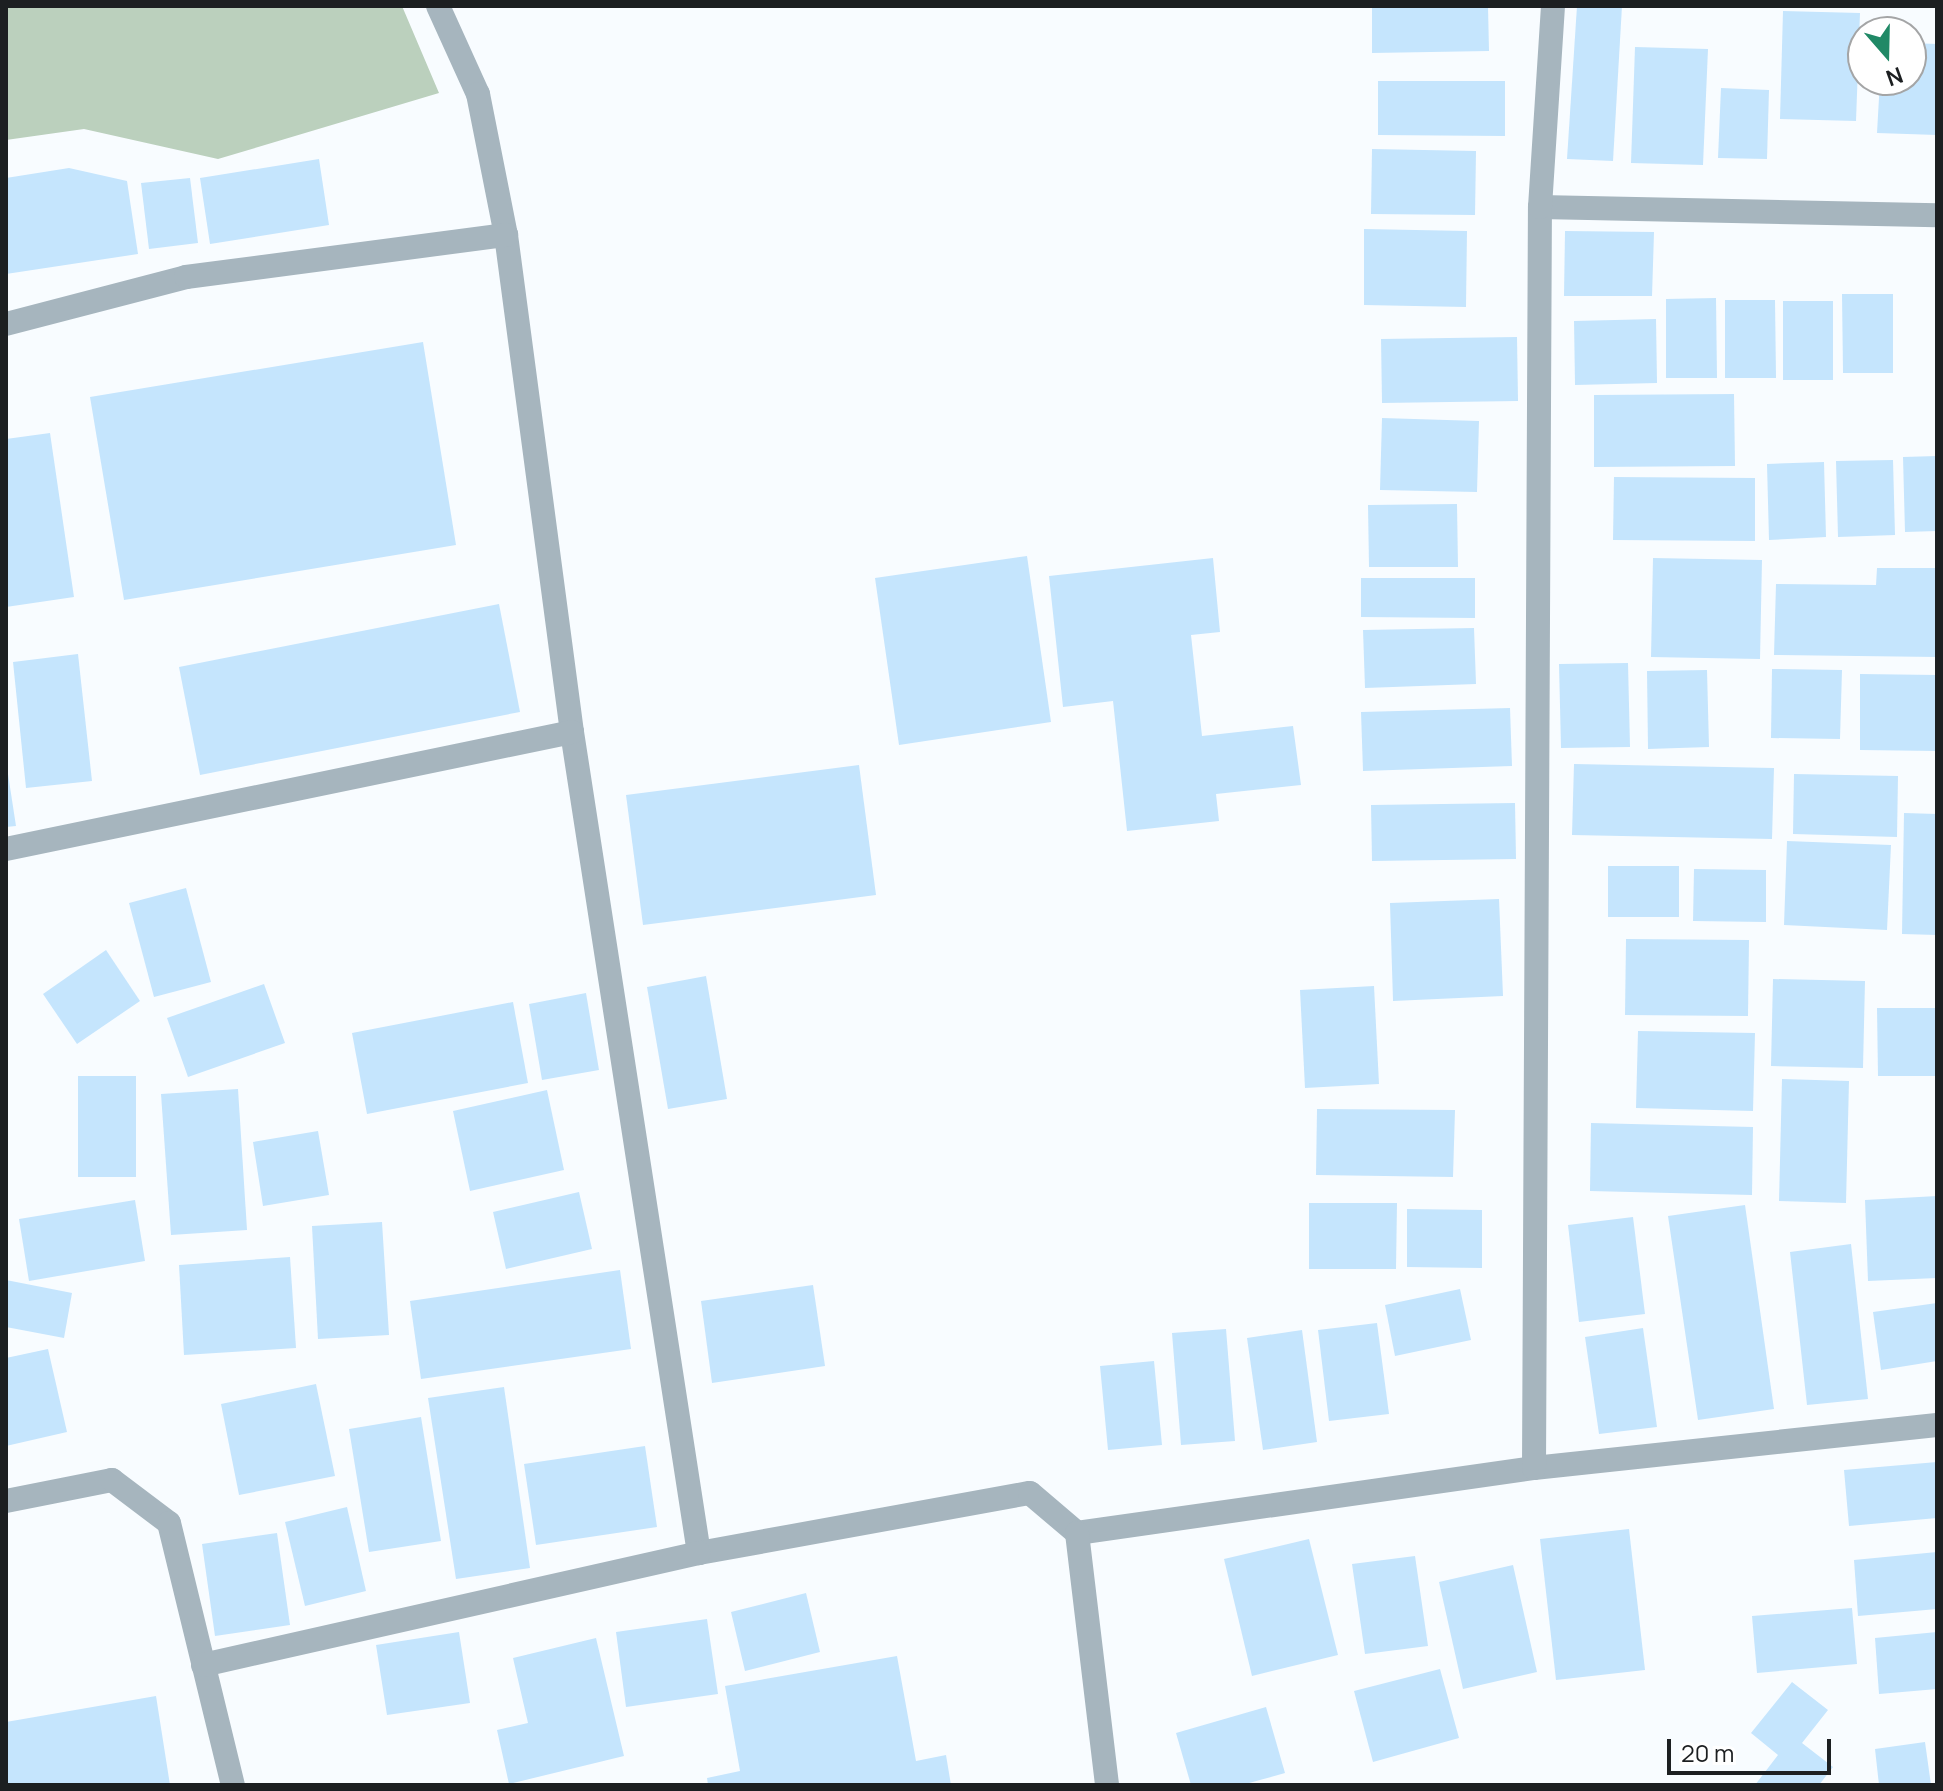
<!DOCTYPE html>
<html>
<head>
<meta charset="utf-8">
<style>
	body { margin:0 }
	#map { position:relative; width:1943px; height:1791px; overflow:hidden; background:#f8fcff; font-family:Manrope,sans-serif }
	div>[style] { position:absolute }
	.green>* { inset:0; background:#bbd0bd }
	.building>* { inset:0; background:#c5e5fd }
	.lane>* { height:24px; margin:-12px; padding:0 12px; transform-origin:12px; border-radius:12px; background:#a6b5be }
	span { translate:-50% -50%; white-space:nowrap; text-align:center; line-height:1.15; -webkit-text-stroke:8px #fff; paint-order:stroke }
	.frame { position:absolute; inset:0; border:8px solid #1c1f21; pointer-events:none }
	.north { position:absolute; left:1847px; top:16px; width:80px; height:80px; box-sizing:border-box; background:#fff; border:2px solid #a4a5a6; border-radius:50%; rotate:160deg; font-size:22px; font-weight:700; line-height:32px; text-align:center; color:#1c1f21 }
	.north::after { content:''; display:block; margin:auto; width:28px; height:36px; background:#208966; clip-path:polygon(50% 0,100% 100%,50% 72%,0 100%) }
	.scale { position:absolute; left:1667px; top:1739px; width:164px; height:36px; box-sizing:border-box; border:4px solid #1c1f21; border-top:0; padding-left:10px; font-size:24px; line-height:28px; white-space:nowrap; color:#1c1f21; -webkit-text-stroke:6px #fff; paint-order:stroke }
</style>
</head>
<body>
<div id="map">
	<div class="green">
		<div style="clip-path:polygon(6px 6px,402px 6px,439px 93px,218px 159px,84px 129px,6px 140px)"></div>
	</div>
	<div class="building">
		<div style="clip-path:polygon(1372px 6px,1488px 6px,1489px 51px,1372px 53px)"></div>
		<div style="clip-path:polygon(1577px 6px,1622px 6px,1613px 161px,1567px 159px)"></div>
		<div style="clip-path:polygon(1783px 11px,1860px 13px,1856px 121px,1780px 119px)"></div>
		<div style="clip-path:polygon(1911px 43px,1937px 44px,1937px 135px,1877px 133px,1880px 80px,1911px 80px)"></div>
		<div style="clip-path:polygon(1635px 47px,1708px 49px,1703px 165px,1631px 163px)"></div>
		<div style="clip-path:polygon(1378px 81px,1505px 81px,1505px 136px,1378px 135px)"></div>
		<div style="clip-path:polygon(1721px 88px,1769px 90px,1767px 159px,1718px 158px)"></div>
		<div style="clip-path:polygon(1372px 149px,1476px 151px,1475px 215px,1371px 214px)"></div>
		<div style="clip-path:polygon(319px 159px,329px 225px,210px 244px,200px 178px)"></div>
		<div style="clip-path:polygon(69px 168px,127px 181px,138px 254px,6px 274px,6px 178px)"></div>
		<div style="clip-path:polygon(190px 178px,198px 243px,149px 249px,141px 183px)"></div>
		<div style="clip-path:polygon(1364px 229px,1467px 231px,1466px 307px,1364px 305px)"></div>
		<div style="clip-path:polygon(1565px 231px,1654px 232px,1652px 296px,1564px 296px)"></div>
		<div style="clip-path:polygon(1842px 294px,1893px 294px,1893px 373px,1843px 373px)"></div>
		<div style="clip-path:polygon(1716px 298px,1717px 378px,1666px 378px,1666px 299px)"></div>
		<div style="clip-path:polygon(1725px 300px,1775px 300px,1776px 378px,1725px 378px)"></div>
		<div style="clip-path:polygon(1783px 301px,1833px 301px,1833px 380px,1783px 380px)"></div>
		<div style="clip-path:polygon(1656px 319px,1657px 383px,1575px 385px,1574px 321px)"></div>
		<div style="clip-path:polygon(1517px 337px,1518px 401px,1382px 403px,1381px 339px)"></div>
		<div style="clip-path:polygon(423px 342px,456px 545px,124px 600px,90px 397px)"></div>
		<div style="clip-path:polygon(1734px 394px,1735px 466px,1594px 467px,1594px 395px)"></div>
		<div style="clip-path:polygon(1382px 418px,1479px 421px,1477px 492px,1380px 490px)"></div>
		<div style="clip-path:polygon(50px 433px,74px 597px,6px 607px,6px 439px)"></div>
		<div style="clip-path:polygon(1937px 456px,1937px 531px,1905px 532px,1903px 457px)"></div>
		<div style="clip-path:polygon(1893px 460px,1895px 535px,1838px 537px,1836px 461px)"></div>
		<div style="clip-path:polygon(1824px 462px,1826px 537px,1769px 540px,1767px 464px)"></div>
		<div style="clip-path:polygon(1614px 477px,1755px 478px,1755px 541px,1613px 540px)"></div>
		<div style="clip-path:polygon(1457px 504px,1458px 567px,1369px 567px,1368px 505px)"></div>
		<div style="clip-path:polygon(1027px 556px,1051px 722px,899px 745px,875px 578px)"></div>
		<div style="clip-path:polygon(1213px 558px,1220px 632px,1191px 635px,1202px 736px,1293px 726px,1301px 785px,1216px 794px,1219px 821px,1127px 831px,1113px 701px,1063px 707px,1049px 576px)"></div>
		<div style="clip-path:polygon(1653px 558px,1762px 560px,1760px 659px,1651px 657px)"></div>
		<div style="clip-path:polygon(1877px 568px,1937px 568px,1937px 657px,1774px 655px,1776px 584px,1876px 585px)"></div>
		<div style="clip-path:polygon(1361px 578px,1475px 578px,1475px 618px,1361px 617px)"></div>
		<div style="clip-path:polygon(499px 604px,520px 712px,200px 775px,179px 667px)"></div>
		<div style="clip-path:polygon(1474px 628px,1476px 684px,1365px 688px,1363px 630px)"></div>
		<div style="clip-path:polygon(78px 654px,92px 781px,26px 788px,13px 662px)"></div>
		<div style="clip-path:polygon(1628px 663px,1630px 747px,1561px 748px,1559px 664px)"></div>
		<div style="clip-path:polygon(1772px 669px,1842px 670px,1840px 739px,1771px 738px)"></div>
		<div style="clip-path:polygon(1707px 670px,1709px 747px,1648px 749px,1647px 671px)"></div>
		<div style="clip-path:polygon(1860px 674px,1937px 675px,1937px 751px,1860px 750px)"></div>
		<div style="clip-path:polygon(1510px 708px,1512px 766px,1363px 771px,1361px 712px)"></div>
		<div style="clip-path:polygon(6px 761px,16px 826px,6px 827px)"></div>
		<div style="clip-path:polygon(1574px 764px,1774px 768px,1772px 839px,1572px 835px)"></div>
		<div style="clip-path:polygon(859px 765px,876px 895px,643px 925px,626px 795px)"></div>
		<div style="clip-path:polygon(1794px 774px,1898px 776px,1897px 837px,1793px 834px)"></div>
		<div style="clip-path:polygon(1515px 803px,1516px 859px,1372px 861px,1371px 805px)"></div>
		<div style="clip-path:polygon(1904px 813px,1937px 814px,1937px 935px,1902px 934px)"></div>
		<div style="clip-path:polygon(1787px 841px,1891px 845px,1887px 930px,1784px 925px)"></div>
		<div style="clip-path:polygon(1608px 866px,1679px 866px,1679px 917px,1608px 917px)"></div>
		<div style="clip-path:polygon(1694px 869px,1766px 870px,1766px 922px,1693px 921px)"></div>
		<div style="clip-path:polygon(186px 888px,211px 982px,154px 997px,129px 903px)"></div>
		<div style="clip-path:polygon(1499px 899px,1503px 996px,1393px 1001px,1390px 903px)"></div>
		<div style="clip-path:polygon(1626px 939px,1749px 940px,1748px 1016px,1625px 1015px)"></div>
		<div style="clip-path:polygon(106px 950px,140px 1001px,77px 1044px,43px 994px)"></div>
		<div style="clip-path:polygon(706px 976px,727px 1099px,668px 1109px,647px 987px)"></div>
		<div style="clip-path:polygon(1773px 979px,1865px 981px,1863px 1068px,1771px 1066px)"></div>
		<div style="clip-path:polygon(264px 984px,285px 1043px,188px 1077px,167px 1018px)"></div>
		<div style="clip-path:polygon(1374px 986px,1379px 1084px,1305px 1088px,1300px 990px)"></div>
		<div style="clip-path:polygon(586px 993px,599px 1070px,542px 1080px,529px 1004px)"></div>
		<div style="clip-path:polygon(513px 1002px,528px 1083px,367px 1114px,352px 1033px)"></div>
		<div style="clip-path:polygon(1877px 1008px,1937px 1008px,1937px 1076px,1878px 1076px)"></div>
		<div style="clip-path:polygon(1638px 1031px,1755px 1033px,1753px 1111px,1636px 1108px)"></div>
		<div style="clip-path:polygon(78px 1076px,136px 1076px,136px 1177px,78px 1177px)"></div>
		<div style="clip-path:polygon(1782px 1079px,1849px 1081px,1846px 1203px,1779px 1201px)"></div>
		<div style="clip-path:polygon(238px 1089px,247px 1230px,171px 1235px,161px 1094px)"></div>
		<div style="clip-path:polygon(547px 1090px,564px 1170px,470px 1191px,453px 1111px)"></div>
		<div style="clip-path:polygon(1317px 1109px,1455px 1110px,1453px 1177px,1316px 1175px)"></div>
		<div style="clip-path:polygon(1591px 1123px,1753px 1127px,1752px 1195px,1590px 1191px)"></div>
		<div style="clip-path:polygon(318px 1131px,329px 1195px,263px 1206px,253px 1142px)"></div>
		<div style="clip-path:polygon(579px 1192px,592px 1249px,506px 1269px,493px 1212px)"></div>
		<div style="clip-path:polygon(1937px 1196px,1937px 1278px,1868px 1281px,1865px 1200px)"></div>
		<div style="clip-path:polygon(135px 1200px,145px 1261px,29px 1281px,19px 1219px)"></div>
		<div style="clip-path:polygon(1309px 1203px,1397px 1203px,1396px 1269px,1309px 1269px)"></div>
		<div style="clip-path:polygon(1745px 1205px,1774px 1409px,1698px 1420px,1668px 1216px)"></div>
		<div style="clip-path:polygon(1407px 1209px,1482px 1210px,1482px 1268px,1407px 1267px)"></div>
		<div style="clip-path:polygon(1633px 1217px,1645px 1314px,1579px 1322px,1568px 1225px)"></div>
		<div style="clip-path:polygon(382px 1222px,389px 1335px,318px 1339px,312px 1226px)"></div>
		<div style="clip-path:polygon(1851px 1244px,1868px 1399px,1807px 1405px,1790px 1252px)"></div>
		<div style="clip-path:polygon(290px 1257px,296px 1348px,184px 1355px,179px 1265px)"></div>
		<div style="clip-path:polygon(620px 1270px,631px 1349px,421px 1379px,410px 1301px)"></div>
		<div style="clip-path:polygon(6px 1280px,72px 1293px,64px 1338px,6px 1327px)"></div>
		<div style="clip-path:polygon(813px 1285px,825px 1366px,712px 1383px,701px 1301px)"></div>
		<div style="clip-path:polygon(1460px 1289px,1471px 1340px,1395px 1356px,1385px 1305px)"></div>
		<div style="clip-path:polygon(1937px 1303px,1937px 1361px,1881px 1370px,1873px 1312px)"></div>
		<div style="clip-path:polygon(1377px 1323px,1389px 1414px,1329px 1421px,1318px 1330px)"></div>
		<div style="clip-path:polygon(1643px 1328px,1657px 1427px,1599px 1434px,1585px 1337px)"></div>
		<div style="clip-path:polygon(1226px 1329px,1235px 1441px,1181px 1445px,1172px 1333px)"></div>
		<div style="clip-path:polygon(1302px 1330px,1317px 1442px,1263px 1450px,1247px 1338px)"></div>
		<div style="clip-path:polygon(48px 1349px,67px 1432px,6px 1446px,6px 1358px)"></div>
		<div style="clip-path:polygon(1154px 1361px,1162px 1445px,1108px 1450px,1100px 1366px)"></div>
		<div style="clip-path:polygon(316px 1384px,335px 1476px,239px 1495px,221px 1404px)"></div>
		<div style="clip-path:polygon(504px 1387px,530px 1568px,456px 1579px,428px 1398px)"></div>
		<div style="clip-path:polygon(421px 1417px,441px 1541px,369px 1552px,349px 1429px)"></div>
		<div style="clip-path:polygon(645px 1446px,657px 1527px,536px 1545px,524px 1464px)"></div>
		<div style="clip-path:polygon(1937px 1462px,1937px 1518px,1849px 1526px,1844px 1470px)"></div>
		<div style="clip-path:polygon(347px 1507px,366px 1591px,305px 1606px,285px 1522px)"></div>
		<div style="clip-path:polygon(1629px 1529px,1645px 1670px,1556px 1680px,1540px 1539px)"></div>
		<div style="clip-path:polygon(277px 1533px,290px 1625px,215px 1636px,202px 1544px)"></div>
		<div style="clip-path:polygon(1309px 1539px,1338px 1655px,1252px 1676px,1224px 1559px)"></div>
		<div style="clip-path:polygon(1937px 1552px,1937px 1609px,1858px 1616px,1854px 1560px)"></div>
		<div style="clip-path:polygon(1415px 1556px,1428px 1646px,1365px 1654px,1352px 1564px)"></div>
		<div style="clip-path:polygon(1513px 1565px,1537px 1672px,1463px 1689px,1439px 1582px)"></div>
		<div style="clip-path:polygon(806px 1593px,820px 1652px,745px 1671px,731px 1612px)"></div>
		<div style="clip-path:polygon(1852px 1608px,1857px 1664px,1757px 1673px,1752px 1616px)"></div>
		<div style="clip-path:polygon(707px 1619px,718px 1694px,626px 1707px,616px 1632px)"></div>
		<div style="clip-path:polygon(459px 1632px,470px 1703px,387px 1715px,376px 1645px)"></div>
		<div style="clip-path:polygon(1937px 1632px,1937px 1689px,1879px 1694px,1875px 1638px)"></div>
		<div style="clip-path:polygon(596px 1638px,624px 1756px,509px 1784px,497px 1730px,528px 1723px,513px 1658px)"></div>
		<div style="clip-path:polygon(897px 1656px,916px 1761px,946px 1755px,951px 1785px,708px 1785px,707px 1778px,740px 1771px,725px 1686px)"></div>
		<div style="clip-path:polygon(1440px 1669px,1459px 1738px,1373px 1762px,1354px 1691px)"></div>
		<div style="clip-path:polygon(1792px 1682px,1828px 1710px,1802px 1743px,1833px 1767px,1819px 1785px,1755px 1785px,1778px 1755px,1751px 1733px)"></div>
		<div style="clip-path:polygon(156px 1696px,170px 1785px,6px 1785px,6px 1722px)"></div>
		<div style="clip-path:polygon(1266px 1707px,1285px 1773px,1242px 1785px,1191px 1785px,1176px 1733px)"></div>
		<div style="clip-path:polygon(1925px 1742px,1931px 1785px,1879px 1785px,1875px 1749px)"></div>
	</div>
	<div class="lane">
		<div style="left:438px;top:6px;width:97px;rotate:65.6deg"></div>
		<div style="left:478px;top:94px;width:144px;rotate:78.8deg"></div>
		<div style="left:506px;top:235px;width:501px;rotate:82.44deg"></div>
		<div style="left:572px;top:732px;width:831px;rotate:81.21deg"></div>
		<div style="left:699px;top:1553px;width:336px;rotate:-10.3deg"></div>
		<div style="left:1030px;top:1493px;width:62px;rotate:40.4deg"></div>
		<div style="left:1077px;top:1533px;width:462px;rotate:-8.1deg"></div>
		<div style="left:1534px;top:1468px;width:405px;rotate:-6.1deg"></div>
		<div style="left:1540px;top:207px;width:397px;rotate:1.2deg"></div>
		<div style="left:6px;top:324px;width:186px;rotate:-14.6deg"></div>
		<div style="left:186px;top:277px;width:323px;rotate:-7.5deg"></div>
		<div style="left:6px;top:849px;width:578px;rotate:-11.68deg"></div>
		<div style="left:1534px;top:1468px;width:1261px;rotate:-89.73deg"></div>
		<div style="left:1540px;top:207px;width:201px;rotate:-86.3deg"></div>
		<div style="left:6px;top:1501px;width:108px;rotate:-11.2deg"></div>
		<div style="left:112px;top:1480px;width:71px;rotate:37deg"></div>
		<div style="left:169px;top:1523px;width:270px;rotate:76.3deg"></div>
		<div style="left:1077px;top:1533px;width:254px;rotate:83.2deg"></div>
		<div style="left:203px;top:1665px;width:508px;rotate:-12.72deg"></div>
	</div>
	<div class="frame"></div>
	<div class="north">N</div>
	<div class="scale">20 m</div>
</div>
</body>
</html>
